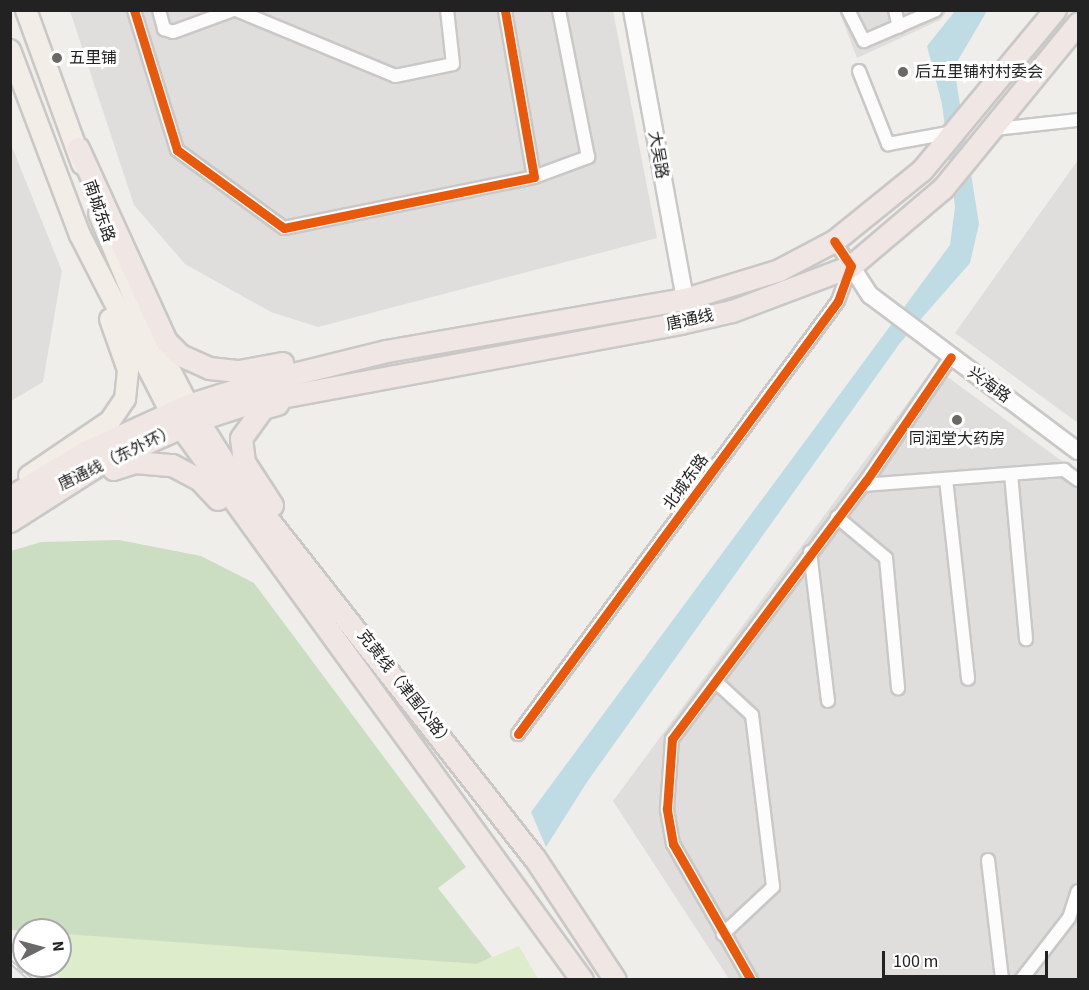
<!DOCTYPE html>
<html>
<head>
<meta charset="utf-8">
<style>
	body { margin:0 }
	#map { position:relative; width:1089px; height:990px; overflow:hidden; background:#f0eeeb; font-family:"Source Sans 3","Noto Sans SC",sans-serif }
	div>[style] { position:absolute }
	.residential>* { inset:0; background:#dfdedc }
	.grass>* { inset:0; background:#ddeccb }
	.forest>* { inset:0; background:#cbdec1 }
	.water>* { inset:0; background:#bfdbe3 }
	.roads { filter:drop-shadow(2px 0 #c9c8c7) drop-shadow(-2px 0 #c9c8c7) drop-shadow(0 2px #c9c8c7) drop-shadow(0 -2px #c9c8c7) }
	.minor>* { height:12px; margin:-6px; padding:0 6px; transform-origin:6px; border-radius:6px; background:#fdfcfc }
	.tertiary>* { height:16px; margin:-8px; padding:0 8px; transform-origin:8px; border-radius:8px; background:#fdfcfc }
	.primary>* { height:20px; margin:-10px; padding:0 10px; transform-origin:10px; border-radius:10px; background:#f3ede7 }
	.trunk>* { height:21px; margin:-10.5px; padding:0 10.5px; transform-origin:10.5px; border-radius:10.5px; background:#f0e6e4 }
	.rail>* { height:5px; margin-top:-2.5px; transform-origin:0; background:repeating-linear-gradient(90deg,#fff 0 9px,#ccc 0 18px); box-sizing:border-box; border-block:2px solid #ccc }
	.cycleway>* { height:9px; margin:-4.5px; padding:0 4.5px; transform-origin:4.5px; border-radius:4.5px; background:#e8590c }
	.dots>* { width:16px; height:16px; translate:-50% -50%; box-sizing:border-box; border:3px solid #fff; border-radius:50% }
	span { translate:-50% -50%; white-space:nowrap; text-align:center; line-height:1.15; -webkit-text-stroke:6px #fff; paint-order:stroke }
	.poi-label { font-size:16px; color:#222 }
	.left { translate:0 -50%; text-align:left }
	.street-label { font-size:16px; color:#222 }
	.frame { position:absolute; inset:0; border:12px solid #222; pointer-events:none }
	.north { position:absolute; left:12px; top:918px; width:60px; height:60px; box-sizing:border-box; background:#fff; border:2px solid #a7a7a7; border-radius:50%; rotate:84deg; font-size:16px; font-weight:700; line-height:24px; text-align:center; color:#222 }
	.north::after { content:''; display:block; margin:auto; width:21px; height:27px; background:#6a6968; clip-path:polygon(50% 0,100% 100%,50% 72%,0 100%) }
	.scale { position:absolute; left:882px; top:951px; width:166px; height:27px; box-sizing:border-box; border:3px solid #222; border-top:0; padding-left:8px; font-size:18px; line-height:21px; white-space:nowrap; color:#222; -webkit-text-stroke:4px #fff; paint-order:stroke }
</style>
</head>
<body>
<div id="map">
	<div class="residential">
		<div style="clip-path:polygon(70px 11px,613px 11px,657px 238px,318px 327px,271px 312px,185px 264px,134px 205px)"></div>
		<div style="clip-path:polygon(839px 11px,947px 11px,940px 20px,857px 58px)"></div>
		<div style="clip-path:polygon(10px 142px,62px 271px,43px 382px,11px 401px)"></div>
		<div style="clip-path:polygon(1078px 160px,1078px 423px,955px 333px)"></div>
		<div style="clip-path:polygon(934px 367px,1078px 473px,1078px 979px,729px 979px,613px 801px)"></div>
	</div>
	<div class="grass">
		<div style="clip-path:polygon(60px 933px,477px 964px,519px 946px,538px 979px,62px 980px,47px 966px,60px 966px)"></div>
	</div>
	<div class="forest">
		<div style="clip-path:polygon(119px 540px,201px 556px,254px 583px,466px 867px,438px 888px,492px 957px,477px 964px,11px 930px,11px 551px,41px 542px)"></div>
	</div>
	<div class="water">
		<div style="clip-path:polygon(955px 11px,987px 11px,954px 67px,979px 224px,970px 263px,900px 343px,587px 782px,546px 847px,531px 812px,950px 245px,955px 207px,942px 104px,927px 46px)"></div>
	</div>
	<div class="roads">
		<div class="minor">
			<div style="left:134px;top:10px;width:146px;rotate:72.9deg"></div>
			<div style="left:177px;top:150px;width:132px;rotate:36.1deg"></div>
			<div style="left:284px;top:228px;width:255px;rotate:-11.5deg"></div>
			<div style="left:534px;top:177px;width:169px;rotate:-99.9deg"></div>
			<div style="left:159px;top:10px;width:20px;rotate:75deg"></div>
			<div style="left:164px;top:29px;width:9px;rotate:18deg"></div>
			<div style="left:173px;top:32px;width:64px;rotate:-20.1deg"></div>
			<div style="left:236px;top:10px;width:172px;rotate:22.5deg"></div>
			<div style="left:395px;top:76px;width:59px;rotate:-11.7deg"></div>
			<div style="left:453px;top:64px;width:54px;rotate:-96.3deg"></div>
			<div style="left:848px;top:10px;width:35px;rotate:63deg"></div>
			<div style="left:864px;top:41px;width:78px;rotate:-23.3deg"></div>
			<div style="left:895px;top:10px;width:17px;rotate:77deg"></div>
			<div style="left:859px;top:71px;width:79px;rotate:68.3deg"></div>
			<div style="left:888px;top:144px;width:67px;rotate:-10.3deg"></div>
			<div style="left:996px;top:129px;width:82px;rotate:-6.3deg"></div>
			<div style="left:534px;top:177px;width:58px;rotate:-20.3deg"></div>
			<div style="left:588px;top:157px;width:150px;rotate:-101.2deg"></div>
			<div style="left:1011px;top:474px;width:166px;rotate:84.8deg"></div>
			<div style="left:946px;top:479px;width:201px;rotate:83.7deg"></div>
			<div style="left:863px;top:485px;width:202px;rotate:-4.3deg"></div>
			<div style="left:1064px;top:470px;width:17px;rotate:36deg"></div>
			<div style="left:837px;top:517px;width:64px;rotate:39.9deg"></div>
			<div style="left:886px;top:558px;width:131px;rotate:84.7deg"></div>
			<div style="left:810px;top:552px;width:150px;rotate:83.1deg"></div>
			<div style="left:715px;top:681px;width:50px;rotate:42.6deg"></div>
			<div style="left:752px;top:715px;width:173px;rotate:83deg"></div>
			<div style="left:773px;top:887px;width:69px;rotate:136.8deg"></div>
			<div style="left:518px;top:734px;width:538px;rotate:-53.53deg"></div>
			<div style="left:838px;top:301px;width:37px;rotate:-70deg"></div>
			<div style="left:851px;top:266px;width:30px;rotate:-124deg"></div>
			<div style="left:988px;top:860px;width:121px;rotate:83.3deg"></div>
			<div style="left:751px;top:980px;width:157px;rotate:-119.8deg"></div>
			<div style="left:673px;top:844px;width:36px;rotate:-100deg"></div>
			<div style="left:667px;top:809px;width:70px;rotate:-85.9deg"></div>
			<div style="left:672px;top:739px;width:323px;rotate:-53.1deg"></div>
			<div style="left:866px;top:481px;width:150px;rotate:-55.6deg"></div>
			<div style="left:1021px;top:980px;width:78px;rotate:-52.3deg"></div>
			<div style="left:1069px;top:918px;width:28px;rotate:-72deg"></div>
		</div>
		<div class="tertiary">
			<div style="left:632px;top:10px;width:294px;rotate:79.6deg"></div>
			<div style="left:851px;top:266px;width:35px;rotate:57deg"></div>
			<div style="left:870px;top:295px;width:260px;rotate:36.9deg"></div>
		</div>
		<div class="primary">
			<div style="left:26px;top:10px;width:164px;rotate:70deg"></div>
			<div style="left:10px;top:50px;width:198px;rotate:69.3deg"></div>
			<div style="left:80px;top:235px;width:200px;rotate:62.9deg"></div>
			<div style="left:99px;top:214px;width:106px;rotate:67.3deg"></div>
			<div style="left:140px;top:312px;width:105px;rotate:62.7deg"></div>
			<div style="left:29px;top:476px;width:98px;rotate:-34.2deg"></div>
			<div style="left:110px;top:421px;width:27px;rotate:-56deg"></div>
			<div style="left:125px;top:399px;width:29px;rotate:-84deg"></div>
			<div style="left:128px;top:370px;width:54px;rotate:-109.4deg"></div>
		</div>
		<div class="trunk">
			<div style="left:78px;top:148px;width:212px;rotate:65.5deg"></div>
			<div style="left:166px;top:341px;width:20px;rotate:45deg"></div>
			<div style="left:180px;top:355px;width:32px;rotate:24deg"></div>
			<div style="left:209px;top:368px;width:30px;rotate:6deg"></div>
			<div style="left:239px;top:371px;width:44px;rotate:-10.5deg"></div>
			<div style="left:190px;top:408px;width:73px;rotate:57.8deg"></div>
			<div style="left:229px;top:470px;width:493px;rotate:51.8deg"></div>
			<div style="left:534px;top:857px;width:147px;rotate:56.6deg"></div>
			<div style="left:173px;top:416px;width:697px;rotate:54.05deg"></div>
			<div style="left:113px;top:469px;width:23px;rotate:-18deg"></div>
			<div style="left:135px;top:462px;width:37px;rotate:5deg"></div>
			<div style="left:172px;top:465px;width:32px;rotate:28deg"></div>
			<div style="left:200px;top:480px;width:26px;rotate:47deg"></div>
			<div style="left:10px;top:497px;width:87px;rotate:-31deg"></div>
			<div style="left:85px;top:452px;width:113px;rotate:-24.5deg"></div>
			<div style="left:188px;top:405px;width:77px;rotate:-17.5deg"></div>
			<div style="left:261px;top:382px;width:129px;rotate:-13.9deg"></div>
			<div style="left:386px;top:351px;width:303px;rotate:-9.9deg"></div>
			<div style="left:685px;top:299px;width:98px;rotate:-17.1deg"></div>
			<div style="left:779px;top:270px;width:62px;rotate:-27.8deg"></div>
			<div style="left:834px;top:241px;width:113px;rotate:-38.9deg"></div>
			<div style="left:922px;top:170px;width:208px;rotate:-50.3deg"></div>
			<div style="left:272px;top:505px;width:51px;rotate:-123.1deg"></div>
			<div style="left:244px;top:462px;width:24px;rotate:-97deg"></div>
			<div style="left:241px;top:438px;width:37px;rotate:-54deg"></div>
			<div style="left:263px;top:408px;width:15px;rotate:-16deg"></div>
			<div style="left:10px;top:521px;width:106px;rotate:-32.6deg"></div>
			<div style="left:99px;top:464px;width:107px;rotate:-24.2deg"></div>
			<div style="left:197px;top:420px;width:55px;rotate:-18.1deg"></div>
			<div style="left:249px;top:403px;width:438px;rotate:-10.5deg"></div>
			<div style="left:680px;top:323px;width:53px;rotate:-13deg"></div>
			<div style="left:732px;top:311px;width:127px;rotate:-20.7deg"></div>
			<div style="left:851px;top:266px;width:121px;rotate:-40.3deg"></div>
			<div style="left:943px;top:188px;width:213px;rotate:-50.7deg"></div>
		</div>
	</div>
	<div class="rail">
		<div style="left:10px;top:961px;width:29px;rotate:41deg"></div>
	</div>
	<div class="cycleway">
		<div style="left:134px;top:10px;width:146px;rotate:72.9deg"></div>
		<div style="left:177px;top:150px;width:132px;rotate:36.1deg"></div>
		<div style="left:284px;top:228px;width:255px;rotate:-11.5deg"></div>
		<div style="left:534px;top:177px;width:169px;rotate:-99.9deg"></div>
		<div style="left:518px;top:734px;width:538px;rotate:-53.53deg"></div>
		<div style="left:838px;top:301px;width:37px;rotate:-70deg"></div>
		<div style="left:851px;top:266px;width:30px;rotate:-124deg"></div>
		<div style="left:751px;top:980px;width:157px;rotate:-119.8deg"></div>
		<div style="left:673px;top:844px;width:36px;rotate:-100deg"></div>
		<div style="left:667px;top:809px;width:70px;rotate:-85.9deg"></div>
		<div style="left:672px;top:739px;width:323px;rotate:-53.1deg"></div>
		<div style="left:866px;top:481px;width:150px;rotate:-55.6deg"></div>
	</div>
	<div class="dots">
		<div style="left:57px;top:58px;background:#6a6968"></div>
		<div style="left:903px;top:72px;background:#6a6968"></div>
		<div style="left:957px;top:420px;background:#6a6968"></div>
	</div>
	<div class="poi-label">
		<span class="left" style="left:69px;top:58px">五里铺</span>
		<span class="left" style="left:915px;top:72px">后五里铺村村委会</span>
		<span style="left:957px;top:439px">同润堂大药房</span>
	</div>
	<div class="street-label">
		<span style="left:658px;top:155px;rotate:80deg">大吴路</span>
		<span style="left:99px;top:211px;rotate:71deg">南城东路</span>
		<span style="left:690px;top:320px;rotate:-12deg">唐通线</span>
		<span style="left:989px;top:385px;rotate:36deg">兴海路</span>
		<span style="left:117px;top:458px;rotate:-26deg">唐通线（东外环）</span>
		<span style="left:686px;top:482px;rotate:-54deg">北城东路</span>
		<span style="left:405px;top:689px;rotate:52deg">克黄线（津围公路）</span>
	</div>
	<div class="frame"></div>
	<div class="north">N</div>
	<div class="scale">100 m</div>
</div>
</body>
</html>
